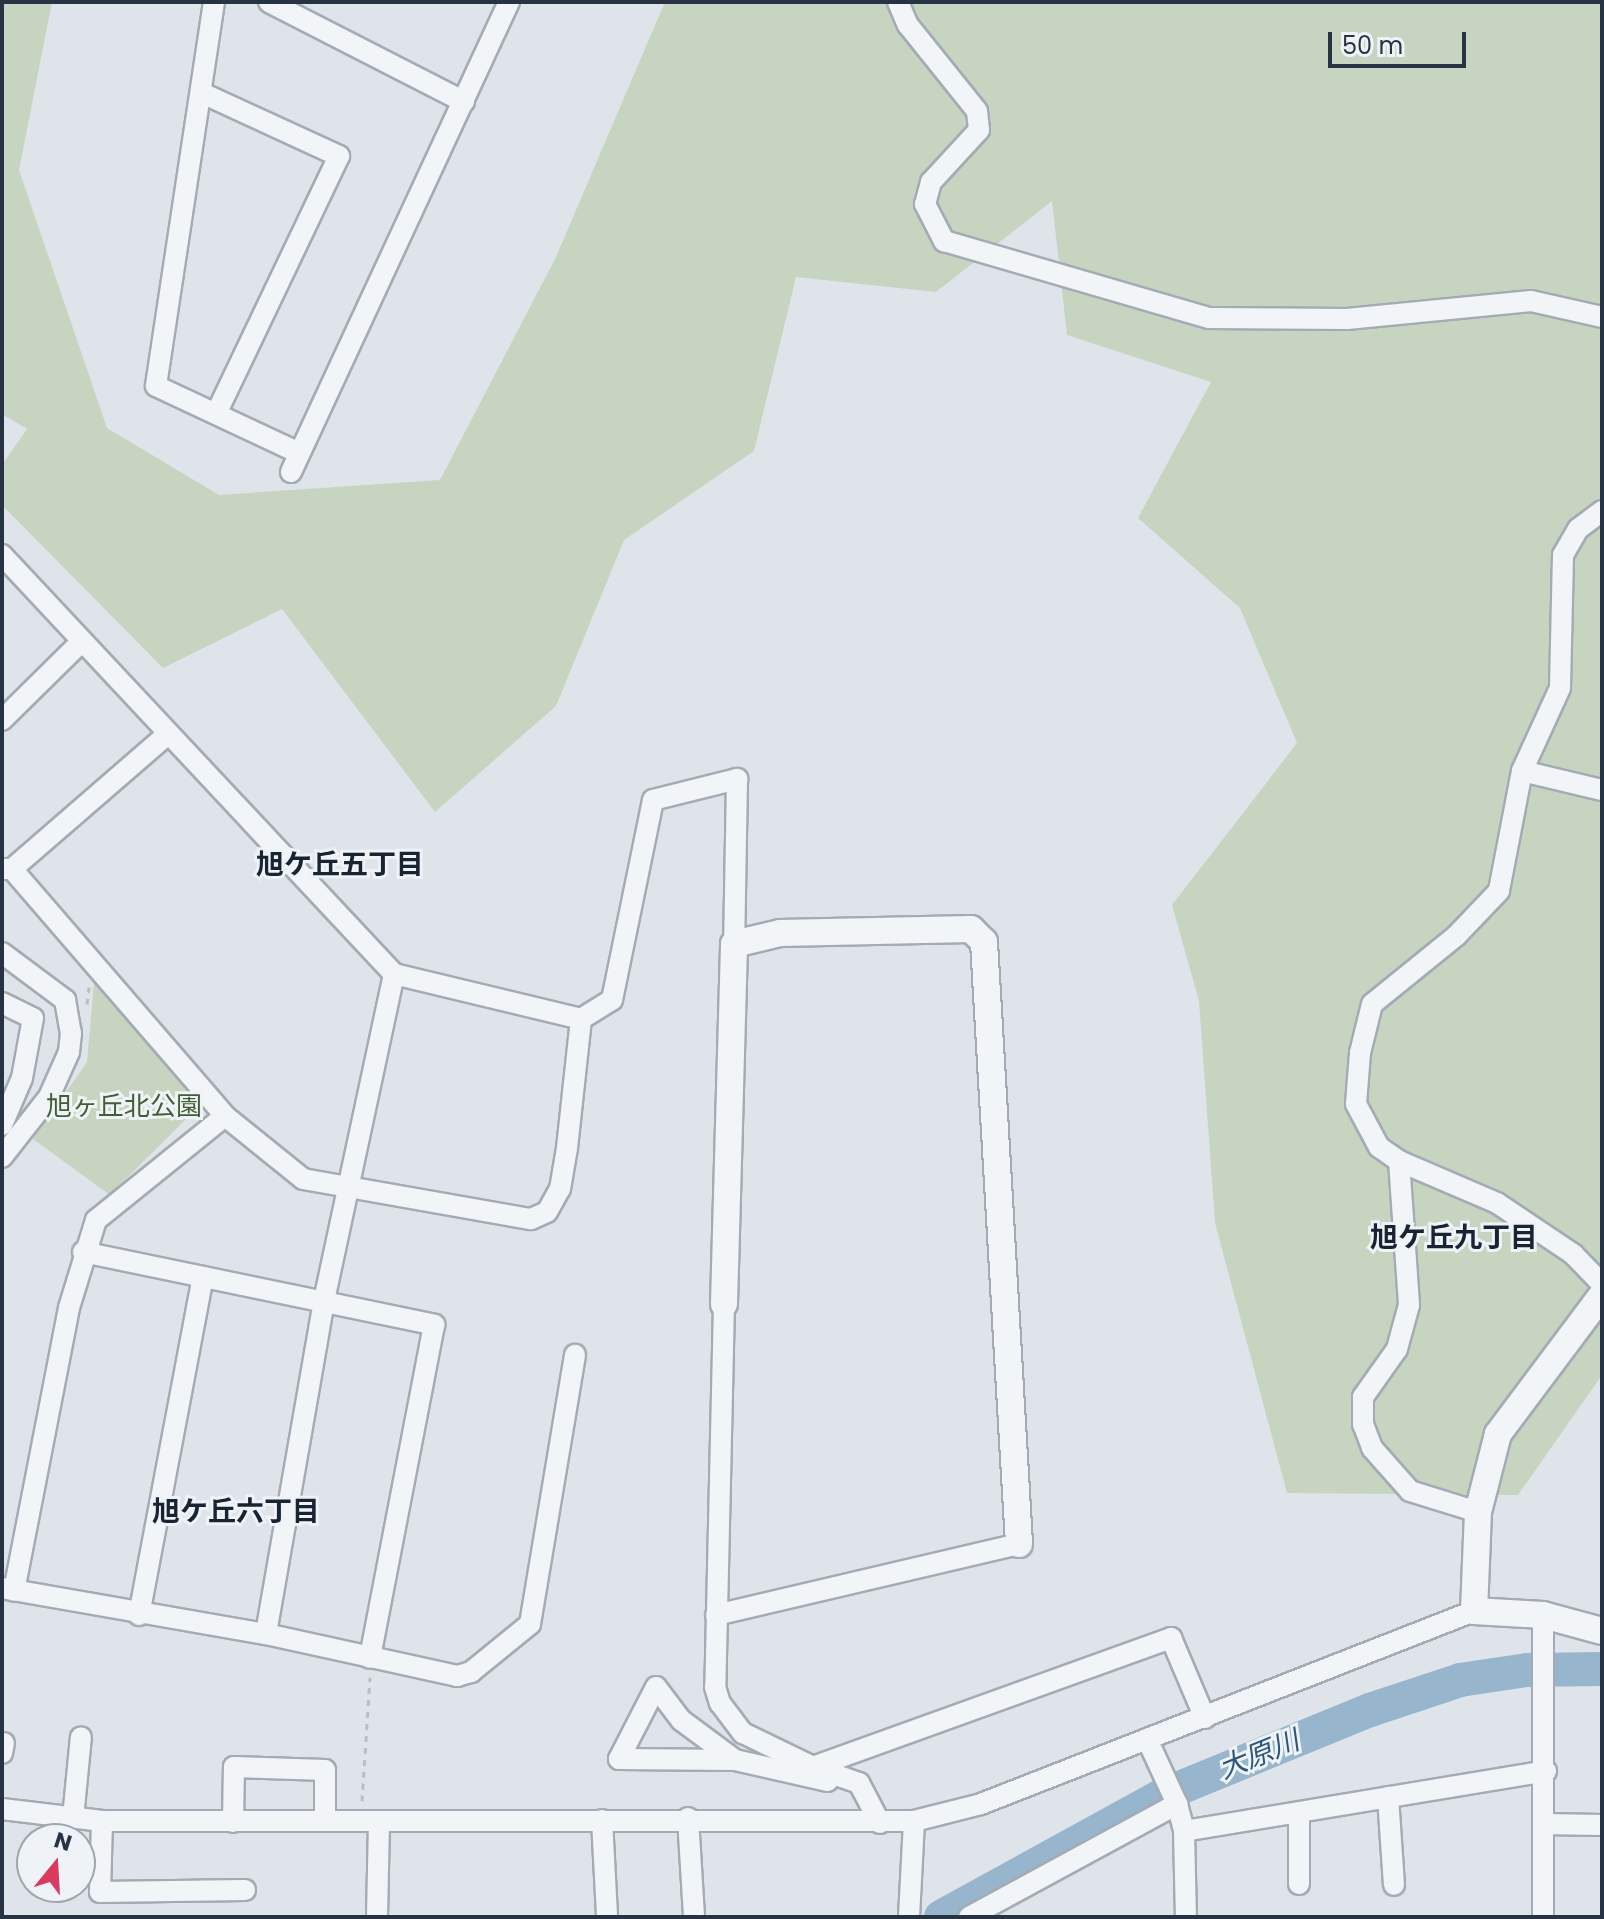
<!DOCTYPE html>
<html>
<head>
<meta charset="utf-8">
<style>
	body { margin:0 }
	#map { position:relative; width:1604px; height:1919px; overflow:hidden; background:#dfe4ea; font-family:Poppins,"Noto Sans JP",sans-serif }
	div>[style] { position:absolute }
	.green>* { inset:0; background:#c7d4c0 }
	.river>* { height:34px; margin:-17px; padding:0 17px; transform-origin:17px; border-radius:17px; background:#97b6cd }
	.path>* { height:3px; margin-top:-1.5px; transform-origin:0; background:repeating-linear-gradient(90deg,#b9bfc5 0 6px,transparent 0 12px) }
	.roads { filter:drop-shadow(2px 0 #a4abb4) drop-shadow(-2px 0 #a4abb4) drop-shadow(0 2px #a4abb4) drop-shadow(0 -2px #a4abb4) }
	.minor>* { height:20px; margin:-10px; padding:0 10px; transform-origin:10px; border-radius:10px; background:#f2f5f8 }
	.tertiary>* { height:26px; margin:-13px; padding:0 13px; transform-origin:13px; border-radius:13px; background:#f2f5f8 }
	span { translate:-50% -50%; white-space:nowrap; text-align:center; line-height:1.15; -webkit-text-stroke:6px #eff3f7; paint-order:stroke }
	.park-label { font-size:26px; color:#3f5f33 }
	.neighbourhood-label { font-size:28px; color:#192433; font-weight:700 }
	.water-label { font-size:28px; color:#2d567a; font-style:italic }
	.frame { position:absolute; inset:0; border:4px solid #273342; pointer-events:none }
	.north { position:absolute; left:16px; top:1823px; width:80px; height:80px; box-sizing:border-box; background:#eff3f7; border:2px solid #9fa6af; border-radius:50%; rotate:18deg; font-size:22px; font-weight:700; line-height:32px; text-align:center; color:#273342 }
	.north::after { content:''; display:block; margin:auto; width:28px; height:36px; background:#d93a5f; clip-path:polygon(50% 0,100% 100%,50% 72%,0 100%) }
	.scale { position:absolute; left:1328px; top:32px; width:138px; height:36px; box-sizing:border-box; border:4px solid #273342; border-top:0; padding-left:10px; font-size:24px; line-height:28px; white-space:nowrap; color:#273342; -webkit-text-stroke:6px #eff3f7; paint-order:stroke }
</style>
</head>
<body>
<div id="map">
	<div class="green">
		<div style="clip-path:polygon(2px 2px,52px 2px,19px 170px,107px 428px,219px 495px,440px 480px,556px 257px,665px 2px,1602px 2px,1602px 1375px,1518px 1495px,1287px 1493px,1215px 1223px,1199px 1001px,1172px 905px,1297px 743px,1240px 608px,1138px 518px,1211px 382px,1067px 335px,1052px 201px,936px 292px,796px 277px,754px 451px,624px 540px,556px 706px,435px 812px,282px 609px,163px 668px,2px 505px,2px 465px,27px 429px,2px 414px)"></div>
		<div style="clip-path:polygon(95px 973px,196px 1095px,197px 1108px,110px 1195px,33px 1139px,87px 1062px)"></div>
	</div>
	<div class="river">
		<div style="left:941px;top:1917px;width:256px;rotate:-28.8deg"></div>
		<div style="left:1165px;top:1794px;width:222px;rotate:-22.3deg"></div>
		<div style="left:1370px;top:1710px;width:95px;rotate:-18.4deg"></div>
		<div style="left:1460px;top:1680px;width:68px;rotate:-8.5deg"></div>
		<div style="left:1527px;top:1670px;width:75px;rotate:-0.8deg"></div>
	</div>
	<div class="path">
		<div style="left:87px;top:1004px;width:17px;rotate:-83deg"></div>
		<div style="left:362px;top:1801px;width:124px;rotate:-86.3deg"></div>
	</div>
	<div class="roads">
		<div class="minor">
			<div style="left:214px;top:2px;width:388px;rotate:98.6deg"></div>
			<div style="left:156px;top:386px;width:156px;rotate:25.1deg"></div>
			<div style="left:269px;top:2px;width:219px;rotate:27.1deg"></div>
			<div style="left:898px;top:2px;width:25px;rotate:67deg"></div>
			<div style="left:908px;top:25px;width:110px;rotate:51.3deg"></div>
			<div style="left:977px;top:111px;width:19px;rotate:84deg"></div>
			<div style="left:979px;top:130px;width:71px;rotate:132.7deg"></div>
			<div style="left:931px;top:182px;width:23px;rotate:105deg"></div>
			<div style="left:925px;top:204px;width:42px;rotate:62.8deg"></div>
			<div style="left:944px;top:241px;width:276px;rotate:16.2deg"></div>
			<div style="left:1209px;top:318px;width:138px;rotate:0.4deg"></div>
			<div style="left:1347px;top:319px;width:185px;rotate:-5.6deg"></div>
			<div style="left:1531px;top:301px;width:73px;rotate:12.7deg"></div>
			<div style="left:202px;top:93px;width:151px;rotate:24.7deg"></div>
			<div style="left:339px;top:156px;width:284px;rotate:115.5deg"></div>
			<div style="left:291px;top:472px;width:518px;rotate:-65.12deg"></div>
			<div style="left:1602px;top:511px;width:30px;rotate:143deg"></div>
			<div style="left:1578px;top:529px;width:30px;rotate:120deg"></div>
			<div style="left:1563px;top:555px;width:133px;rotate:91.3deg"></div>
			<div style="left:1560px;top:688px;width:91px;rotate:114.6deg"></div>
			<div style="left:1522px;top:771px;width:122px;rotate:100.9deg"></div>
			<div style="left:1499px;top:891px;width:62px;rotate:133.7deg"></div>
			<div style="left:1456px;top:936px;width:108px;rotate:141deg"></div>
			<div style="left:1372px;top:1004px;width:50px;rotate:103.8deg"></div>
			<div style="left:1360px;top:1053px;width:51px;rotate:94.5deg"></div>
			<div style="left:1356px;top:1104px;width:49px;rotate:61.9deg"></div>
			<div style="left:1379px;top:1147px;width:24px;rotate:35deg"></div>
			<div style="left:1399px;top:1161px;width:107px;rotate:23.2deg"></div>
			<div style="left:1497px;top:1203px;width:92px;rotate:33.9deg"></div>
			<div style="left:1573px;top:1254px;width:42px;rotate:46deg"></div>
			<div style="left:2px;top:555px;width:574px;rotate:46.91deg"></div>
			<div style="left:394px;top:974px;width:334px;rotate:102.1deg"></div>
			<div style="left:324px;top:1301px;width:338px;rotate:99.9deg"></div>
			<div style="left:2px;top:720px;width:112px;rotate:-44.6deg"></div>
			<div style="left:1522px;top:771px;width:82px;rotate:13.4deg"></div>
			<div style="left:2px;top:869px;width:10px"></div>
			<div style="left:12px;top:869px;width:206px;rotate:-40.9deg"></div>
			<div style="left:12px;top:869px;width:326px;rotate:49.2deg"></div>
			<div style="left:225px;top:1116px;width:166px;rotate:141.1deg"></div>
			<div style="left:96px;top:1220px;width:92px;rotate:107.1deg"></div>
			<div style="left:69px;top:1308px;width:288px;rotate:101deg"></div>
			<div style="left:2px;top:953px;width:79px;rotate:36.7deg"></div>
			<div style="left:65px;top:1000px;width:34px;rotate:80deg"></div>
			<div style="left:71px;top:1033px;width:19px;rotate:96deg"></div>
			<div style="left:69px;top:1052px;width:49px;rotate:114deg"></div>
			<div style="left:49px;top:1097px;width:76px;rotate:128.1deg"></div>
			<div style="left:2px;top:1003px;width:34px;rotate:26deg"></div>
			<div style="left:33px;top:1018px;width:61px;rotate:100.4deg"></div>
			<div style="left:22px;top:1078px;width:51px;rotate:113.1deg"></div>
			<div style="left:581px;top:1019px;width:36px;rotate:-32deg"></div>
			<div style="left:612px;top:1000px;width:204px;rotate:-78.4deg"></div>
			<div style="left:653px;top:800px;width:87px;rotate:-14deg"></div>
			<div style="left:737px;top:779px;width:165px;rotate:91deg"></div>
			<div style="left:225px;top:1116px;width:100px;rotate:38.9deg"></div>
			<div style="left:303px;top:1179px;width:231px;rotate:10deg"></div>
			<div style="left:531px;top:1219px;width:17px;rotate:-24deg"></div>
			<div style="left:547px;top:1212px;width:26px;rotate:-61deg"></div>
			<div style="left:560px;top:1189px;width:42px;rotate:-80.3deg"></div>
			<div style="left:567px;top:1148px;width:130px;rotate:-83.8deg"></div>
			<div style="left:581px;top:1019px;width:192px;rotate:-166.5deg"></div>
			<div style="left:1399px;top:1161px;width:144px;rotate:86deg"></div>
			<div style="left:1409px;top:1305px;width:46px;rotate:105.3deg"></div>
			<div style="left:1397px;top:1349px;width:59px;rotate:125.3deg"></div>
			<div style="left:1363px;top:1397px;width:27px;rotate:90deg"></div>
			<div style="left:1363px;top:1424px;width:26px;rotate:69deg"></div>
			<div style="left:1372px;top:1448px;width:57px;rotate:48.5deg"></div>
			<div style="left:1410px;top:1491px;width:71px;rotate:17.2deg"></div>
			<div style="left:83px;top:1252px;width:359px;rotate:11.7deg"></div>
			<div style="left:434px;top:1325px;width:339px;rotate:100.9deg"></div>
			<div style="left:724px;top:1304px;width:383px;rotate:91.3deg"></div>
			<div style="left:715px;top:1687px;width:17px;rotate:73deg"></div>
			<div style="left:720px;top:1703px;width:38px;rotate:53deg"></div>
			<div style="left:743px;top:1733px;width:78px;rotate:25.9deg"></div>
			<div style="left:813px;top:1767px;width:49px;rotate:19.2deg"></div>
			<div style="left:859px;top:1783px;width:45px;rotate:62.3deg"></div>
			<div style="left:2px;top:1588px;width:268px;rotate:9.9deg"></div>
			<div style="left:266px;top:1634px;width:196px;rotate:12.4deg"></div>
			<div style="left:457px;top:1676px;width:15px;rotate:-16deg"></div>
			<div style="left:471px;top:1672px;width:76px;rotate:-39.1deg"></div>
			<div style="left:530px;top:1624px;width:273px;rotate:-80.5deg"></div>
			<div style="left:139px;top:1615px;width:344px;rotate:-79.3deg"></div>
			<div style="left:716px;top:1615px;width:311px;rotate:-13.2deg"></div>
			<div style="left:1147px;top:1739px;width:72px;rotate:65.2deg"></div>
			<div style="left:1177px;top:1804px;width:28px;rotate:75deg"></div>
			<div style="left:1184px;top:1831px;width:86px;rotate:88.7deg"></div>
			<div style="left:2px;top:1753px;width:10px;rotate:-79deg"></div>
			<div style="left:735px;top:1760px;width:67px;rotate:-143.5deg"></div>
			<div style="left:681px;top:1720px;width:41px;rotate:-127.1deg"></div>
			<div style="left:656px;top:1687px;width:81px;rotate:117.2deg"></div>
			<div style="left:619px;top:1759px;width:116px;rotate:0.5deg"></div>
			<div style="left:735px;top:1760px;width:95px;rotate:12.7deg"></div>
			<div style="left:813px;top:1767px;width:381px;rotate:-19.8deg"></div>
			<div style="left:1171px;top:1638px;width:87px;rotate:67deg"></div>
			<div style="left:1388px;top:1797px;width:88px;rotate:86.1deg"></div>
			<div style="left:2px;top:1809px;width:101px;rotate:6.8deg"></div>
			<div style="left:102px;top:1821px;width:812px"></div>
			<div style="left:914px;top:1821px;width:69px;rotate:-14.2deg"></div>
			<div style="left:981px;top:1804px;width:529px;rotate:-21.38deg"></div>
			<div style="left:73px;top:1818px;width:81px;rotate:-84.4deg"></div>
			<div style="left:688px;top:1818px;width:99px;rotate:86.5deg"></div>
			<div style="left:602px;top:1820px;width:97px;rotate:87deg"></div>
			<div style="left:102px;top:1821px;width:71px;rotate:91.6deg"></div>
			<div style="left:100px;top:1892px;width:145px;rotate:-0.8deg"></div>
			<div style="left:233px;top:1822px;width:55px;rotate:-89deg"></div>
			<div style="left:234px;top:1767px;width:91px;rotate:1.9deg"></div>
			<div style="left:325px;top:1770px;width:51px;rotate:90deg"></div>
			<div style="left:1543px;top:1824px;width:59px;rotate:1deg"></div>
			<div style="left:1184px;top:1831px;width:367px;rotate:-9.4deg"></div>
			<div style="left:1299px;top:1884px;width:70px;rotate:-90deg"></div>
			<div style="left:377px;top:1917px;width:94px;rotate:-88.8deg"></div>
			<div style="left:909px;top:1917px;width:96px;rotate:-87deg"></div>
			<div style="left:969px;top:1917px;width:237px;rotate:-28.5deg"></div>
			<div style="left:1543px;top:1917px;width:302px;rotate:-90deg"></div>
		</div>
		<div class="tertiary">
			<div style="left:1602px;top:1295px;width:174px;rotate:126.8deg"></div>
			<div style="left:1498px;top:1434px;width:81px;rotate:104.4deg"></div>
			<div style="left:1478px;top:1512px;width:99px;rotate:92.3deg"></div>
			<div style="left:1474px;top:1611px;width:69px;rotate:3.3deg"></div>
			<div style="left:1543px;top:1615px;width:61px;rotate:15.2deg"></div>
			<div style="left:724px;top:1304px;width:360px;rotate:-88.4deg"></div>
			<div style="left:734px;top:944px;width:47px;rotate:-13.4deg"></div>
			<div style="left:780px;top:933px;width:191px;rotate:-1.2deg"></div>
			<div style="left:971px;top:929px;width:18px;rotate:45deg"></div>
			<div style="left:984px;top:942px;width:603px;rotate:86.67deg"></div>
		</div>
	</div>
	<div class="park-label">
		<span style="left:124px;top:1107px">旭ヶ丘北公園</span>
	</div>
	<div class="neighbourhood-label">
		<span style="left:340px;top:865px">旭ケ丘五丁目</span>
		<span style="left:1454px;top:1238px">旭ケ丘九丁目</span>
		<span style="left:236px;top:1512px">旭ケ丘六丁目</span>
	</div>
	<div class="water-label">
		<span style="left:1259px;top:1755px;rotate:-22deg">大原川</span>
	</div>
	<div class="frame"></div>
	<div class="north">N</div>
	<div class="scale">50 m</div>
</div>
</body>
</html>
